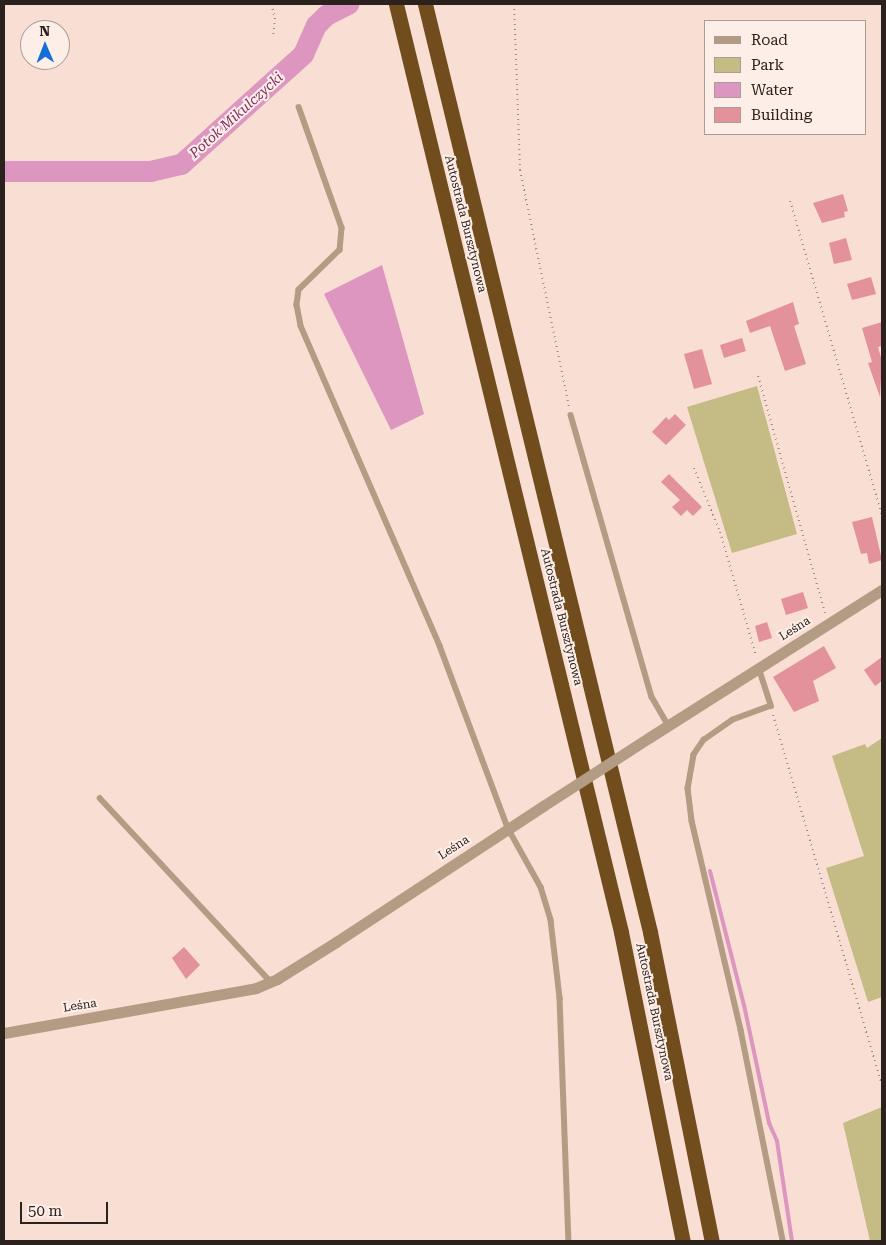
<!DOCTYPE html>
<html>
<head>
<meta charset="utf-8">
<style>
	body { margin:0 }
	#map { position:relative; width:886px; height:1245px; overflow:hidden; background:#f9ded4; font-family:"Roboto Serif",serif }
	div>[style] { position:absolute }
	.green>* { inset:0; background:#c5bb85 }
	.water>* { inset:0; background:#dc96c0 }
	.stream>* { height:4px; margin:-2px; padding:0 2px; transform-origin:2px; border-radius:2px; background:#dc96c0 }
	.river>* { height:21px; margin:-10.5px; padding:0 10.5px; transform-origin:10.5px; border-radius:10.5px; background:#dc96c0 }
	.building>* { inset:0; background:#e3919b }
	.path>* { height:2px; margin-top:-1px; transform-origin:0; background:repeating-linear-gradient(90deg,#9d8a82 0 1px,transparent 0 5px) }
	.lane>* { height:5.5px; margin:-2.75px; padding:0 2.75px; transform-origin:2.75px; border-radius:2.75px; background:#b39c83 }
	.street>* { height:11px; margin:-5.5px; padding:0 5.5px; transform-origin:5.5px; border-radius:5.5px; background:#b39c83 }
	.highway>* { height:15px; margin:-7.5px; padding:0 7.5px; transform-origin:7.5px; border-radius:7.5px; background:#714c1c }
	.street-bridge>* { height:11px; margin:-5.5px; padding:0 5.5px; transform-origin:5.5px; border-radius:5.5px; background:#b39c83 }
	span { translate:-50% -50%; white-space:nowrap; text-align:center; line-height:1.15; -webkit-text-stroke:4px #feeee8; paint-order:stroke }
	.street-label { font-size:12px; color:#2b211d }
	.water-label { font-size:14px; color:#7f2d64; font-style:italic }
	.frame { position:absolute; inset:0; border:5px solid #2b211d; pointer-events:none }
	.legend { position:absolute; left:704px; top:20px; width:162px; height:115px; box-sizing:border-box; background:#feeee8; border:1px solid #aa9c97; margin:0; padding:6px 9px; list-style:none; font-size:15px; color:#2b211d }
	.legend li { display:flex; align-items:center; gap:10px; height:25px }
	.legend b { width:25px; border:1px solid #aa9c97 }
	.north { position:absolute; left:20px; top:20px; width:50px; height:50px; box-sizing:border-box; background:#feeee8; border:1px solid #aa9c97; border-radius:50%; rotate:359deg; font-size:14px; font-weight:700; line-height:20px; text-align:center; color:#2b211d }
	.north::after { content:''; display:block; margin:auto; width:18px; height:22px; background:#166fd9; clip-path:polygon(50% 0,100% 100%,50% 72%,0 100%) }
	.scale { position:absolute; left:20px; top:1202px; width:88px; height:22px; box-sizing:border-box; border:2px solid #2b211d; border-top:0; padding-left:6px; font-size:15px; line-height:18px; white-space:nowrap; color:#2b211d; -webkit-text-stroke:4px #feeee8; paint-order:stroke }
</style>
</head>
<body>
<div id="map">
	<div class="green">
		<div style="clip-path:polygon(757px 386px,797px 534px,732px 553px,687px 407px)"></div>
		<div style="clip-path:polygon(882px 738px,882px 997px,868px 1002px,826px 868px,864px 856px,832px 756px,865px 744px,867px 748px)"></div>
		<div style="clip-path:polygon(882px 1107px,882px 1241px,870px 1241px,843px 1123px)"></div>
	</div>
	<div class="water">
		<div style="clip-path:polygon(382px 265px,424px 414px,391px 430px,324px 294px)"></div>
	</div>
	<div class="stream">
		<div style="left:710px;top:871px;width:138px;rotate:75.8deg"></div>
		<div style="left:744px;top:1005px;width:121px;rotate:78deg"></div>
		<div style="left:769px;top:1123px;width:20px;rotate:66deg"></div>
		<div style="left:777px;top:1141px;width:101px;rotate:81.5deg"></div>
	</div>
	<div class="river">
		<div style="left:4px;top:171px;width:146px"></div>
		<div style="left:150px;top:171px;width:32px;rotate:-13deg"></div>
		<div style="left:181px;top:164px;width:164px;rotate:-42deg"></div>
		<div style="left:303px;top:54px;width:32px;rotate:-66deg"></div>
		<div style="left:316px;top:25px;width:14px;rotate:-45deg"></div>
		<div style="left:326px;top:15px;width:25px;rotate:-27deg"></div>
	</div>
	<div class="building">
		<div style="clip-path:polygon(843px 194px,848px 211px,844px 212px,845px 217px,822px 223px,813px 203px)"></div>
		<div style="clip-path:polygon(846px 238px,852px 260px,834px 264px,829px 243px)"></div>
		<div style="clip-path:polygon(871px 277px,876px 294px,852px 300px,847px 284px)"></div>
		<div style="clip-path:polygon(793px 302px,799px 324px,794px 326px,806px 364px,785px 371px,770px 326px,750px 333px,746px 321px)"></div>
		<div style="clip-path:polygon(882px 322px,882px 346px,878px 347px,882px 361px,880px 397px,868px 363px,872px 362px,862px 328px)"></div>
		<div style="clip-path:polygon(742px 338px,746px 351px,724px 358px,720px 345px)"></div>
		<div style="clip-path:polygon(702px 349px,712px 384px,694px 389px,684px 354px)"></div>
		<div style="clip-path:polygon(675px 414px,686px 425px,666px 445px,652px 432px,666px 417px,669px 420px)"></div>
		<div style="clip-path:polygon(669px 474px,702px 507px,693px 516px,687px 510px,681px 516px,672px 507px,680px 500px,661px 482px)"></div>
		<div style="clip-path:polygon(872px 517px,882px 560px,869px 564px,867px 553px,861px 554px,852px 522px)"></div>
		<div style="clip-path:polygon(803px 592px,808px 608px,786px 615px,781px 599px)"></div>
		<div style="clip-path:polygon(767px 622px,772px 638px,759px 642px,755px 626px)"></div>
		<div style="clip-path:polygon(824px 646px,836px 668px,813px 681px,819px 701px,794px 712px,773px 677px)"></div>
		<div style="clip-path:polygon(882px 657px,882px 681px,875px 686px,864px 670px)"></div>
		<div style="clip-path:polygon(184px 947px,200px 965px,186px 979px,172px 958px)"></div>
	</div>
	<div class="path">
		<div style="left:271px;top:4px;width:15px;rotate:74deg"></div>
		<div style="left:275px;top:18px;width:19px;rotate:96deg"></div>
		<div style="left:514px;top:4px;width:166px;rotate:87.9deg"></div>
		<div style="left:520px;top:170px;width:241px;rotate:78.3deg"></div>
		<div style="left:790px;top:201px;width:327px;rotate:73.7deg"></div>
		<div style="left:758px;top:376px;width:246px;rotate:74.2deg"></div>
		<div style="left:694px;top:468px;width:69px;rotate:67.9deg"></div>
		<div style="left:720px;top:532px;width:129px;rotate:73.8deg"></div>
		<div style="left:773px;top:715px;width:387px;rotate:73.6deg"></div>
	</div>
	<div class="lane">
		<div style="left:299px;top:107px;width:128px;rotate:70.4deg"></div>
		<div style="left:342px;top:228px;width:22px;rotate:95deg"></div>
		<div style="left:340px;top:250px;width:57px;rotate:135.7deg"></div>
		<div style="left:299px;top:290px;width:15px;rotate:98deg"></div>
		<div style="left:297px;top:305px;width:21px;rotate:79deg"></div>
		<div style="left:301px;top:326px;width:349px;rotate:66.5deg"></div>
		<div style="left:440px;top:646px;width:194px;rotate:69.5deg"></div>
		<div style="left:508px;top:828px;width:68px;rotate:60.8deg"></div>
		<div style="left:541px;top:887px;width:34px;rotate:73deg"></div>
		<div style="left:551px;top:920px;width:79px;rotate:83.4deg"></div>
		<div style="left:560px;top:998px;width:243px;rotate:87.9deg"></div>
		<div style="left:571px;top:415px;width:293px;rotate:74deg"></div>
		<div style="left:652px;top:697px;width:32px;rotate:60deg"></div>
		<div style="left:759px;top:668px;width:40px;rotate:72deg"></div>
		<div style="left:771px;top:706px;width:40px;rotate:159.8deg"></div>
		<div style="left:733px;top:720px;width:35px;rotate:145deg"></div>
		<div style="left:704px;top:740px;width:18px;rotate:124deg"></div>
		<div style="left:694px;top:755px;width:34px;rotate:100deg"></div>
		<div style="left:688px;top:788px;width:33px;rotate:83deg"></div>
		<div style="left:692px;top:821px;width:215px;rotate:76.8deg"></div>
		<div style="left:741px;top:1030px;width:215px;rotate:78.7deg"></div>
		<div style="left:100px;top:798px;width:251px;rotate:47.1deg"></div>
	</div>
	<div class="street">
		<div style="left:650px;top:737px;width:275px;rotate:-32.4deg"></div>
		<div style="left:4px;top:1033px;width:256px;rotate:-10.1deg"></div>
		<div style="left:256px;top:988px;width:23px;rotate:-23deg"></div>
		<div style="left:277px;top:979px;width:70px;rotate:-32.1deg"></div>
		<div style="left:336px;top:942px;width:248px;rotate:-33.3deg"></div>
	</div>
	<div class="highway">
		<div style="left:396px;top:4px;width:955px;rotate:76.37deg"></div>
		<div style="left:621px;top:932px;width:315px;rotate:78.7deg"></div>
		<div style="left:425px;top:4px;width:955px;rotate:76.37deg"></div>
		<div style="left:650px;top:932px;width:315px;rotate:78.7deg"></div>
	</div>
	<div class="street-bridge">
		<div style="left:543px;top:806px;width:127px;rotate:-32.8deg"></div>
	</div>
	<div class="street-label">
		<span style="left:465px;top:224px;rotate:76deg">Autostrada Bursztynowa</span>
		<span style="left:561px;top:617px;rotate:76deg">Autostrada Bursztynowa</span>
		<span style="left:795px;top:629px;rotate:-32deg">Leśna</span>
		<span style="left:454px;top:848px;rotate:-33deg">Leśna</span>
		<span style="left:80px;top:1006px;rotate:-9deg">Leśna</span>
		<span style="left:654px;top:1012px;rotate:78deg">Autostrada Bursztynowa</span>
	</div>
	<div class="water-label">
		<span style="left:236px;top:115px;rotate:-42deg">Potok Mikulczycki</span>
	</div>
	<div class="frame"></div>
	<ul class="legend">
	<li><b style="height:6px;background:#b39c83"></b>Road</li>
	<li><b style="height:14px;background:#c5bb85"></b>Park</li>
	<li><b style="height:14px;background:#dc96c0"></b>Water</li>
	<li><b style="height:14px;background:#e3919b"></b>Building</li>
	</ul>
	<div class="north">N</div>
	<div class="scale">50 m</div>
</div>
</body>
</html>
